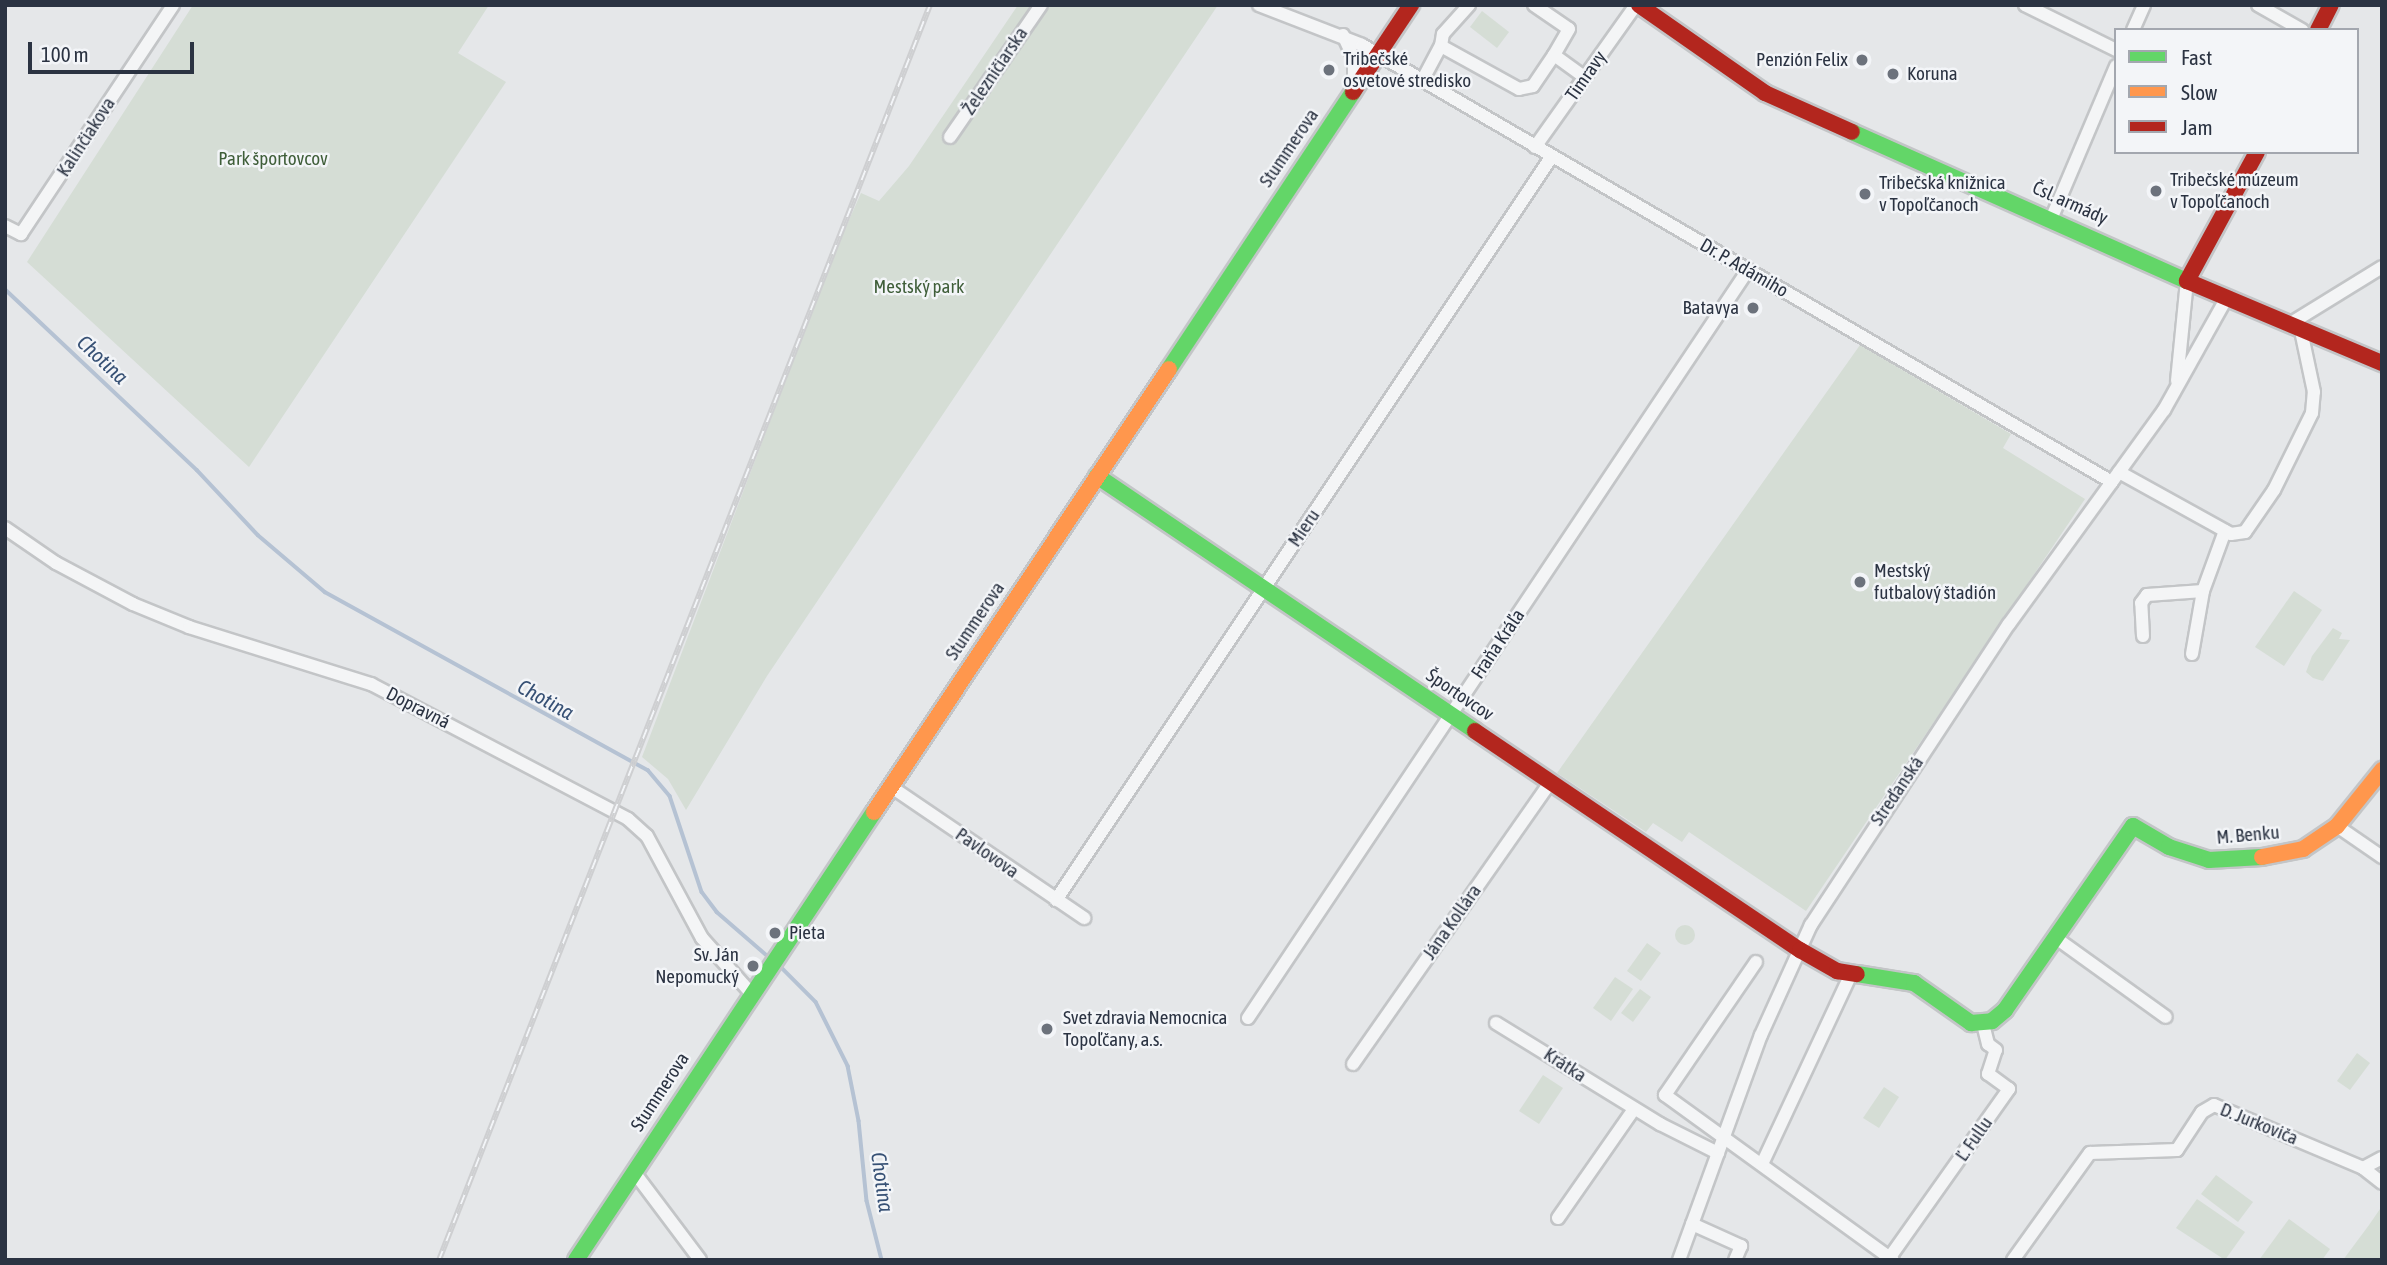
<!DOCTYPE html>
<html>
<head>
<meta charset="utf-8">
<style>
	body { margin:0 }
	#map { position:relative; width:2387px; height:1265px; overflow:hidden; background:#e5e7e9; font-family:"Asap Condensed",sans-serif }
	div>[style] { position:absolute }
	.green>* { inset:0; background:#d5ddd5 }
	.round { border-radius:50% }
	.stream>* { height:3.5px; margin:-1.75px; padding:0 1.75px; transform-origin:1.75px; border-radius:1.75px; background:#b5c2d3 }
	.roads { filter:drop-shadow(2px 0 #c3c5c7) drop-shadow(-2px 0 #c3c5c7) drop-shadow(0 2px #c3c5c7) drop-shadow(0 -2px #c3c5c7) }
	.street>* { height:12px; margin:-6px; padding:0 6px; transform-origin:6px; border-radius:6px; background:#f4f5f6 }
	.fast>* { height:16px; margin:-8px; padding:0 8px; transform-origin:8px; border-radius:8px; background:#63d668 }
	.slow>* { height:16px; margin:-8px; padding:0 8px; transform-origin:8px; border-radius:8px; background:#ff974d }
	.jam>* { height:16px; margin:-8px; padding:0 8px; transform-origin:8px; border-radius:8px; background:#b3261e }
	.rail>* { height:6px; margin-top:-3px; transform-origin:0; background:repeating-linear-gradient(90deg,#f3f5f8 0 10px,#cecfd1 0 20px); box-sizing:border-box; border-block:2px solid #cecfd1 }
	.dots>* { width:19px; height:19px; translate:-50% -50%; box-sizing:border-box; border:4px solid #f3f5f8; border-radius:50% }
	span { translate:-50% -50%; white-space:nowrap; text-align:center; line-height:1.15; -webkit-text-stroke:5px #f3f5f8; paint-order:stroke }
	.poi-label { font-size:19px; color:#2b3342 }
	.left { translate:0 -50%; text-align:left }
	.right { translate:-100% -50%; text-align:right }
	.street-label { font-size:19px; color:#2b3342 }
	.park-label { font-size:19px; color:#3f5e39 }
	.water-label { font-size:21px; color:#375175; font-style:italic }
	.frame { position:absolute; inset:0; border:7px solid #2b3342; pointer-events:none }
	.legend { position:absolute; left:2114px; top:28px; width:245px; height:126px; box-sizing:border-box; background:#f3f5f8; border:2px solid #a3a7af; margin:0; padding:9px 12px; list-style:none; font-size:21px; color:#2b3342 }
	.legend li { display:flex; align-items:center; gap:14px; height:35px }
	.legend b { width:35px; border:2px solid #a3a7af }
	.scale { position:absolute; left:28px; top:42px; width:166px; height:32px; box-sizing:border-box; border:4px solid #2b3342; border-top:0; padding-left:9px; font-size:21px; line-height:24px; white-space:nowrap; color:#2b3342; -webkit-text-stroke:5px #f3f5f8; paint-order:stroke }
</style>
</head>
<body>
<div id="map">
	<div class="green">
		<div style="clip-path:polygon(193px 5px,489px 5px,458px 53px,506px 82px,249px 467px,27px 262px)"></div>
		<div style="clip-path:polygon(1018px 5px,1218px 5px,767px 676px,686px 810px,668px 779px,642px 757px,833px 256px,861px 193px,879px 201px,909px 166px)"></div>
		<div style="clip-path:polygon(1482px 11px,1509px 32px,1497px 48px,1470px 27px)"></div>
		<div style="clip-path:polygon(1860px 345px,2011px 434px,2003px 448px,2085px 499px,1806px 911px,1689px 832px,1682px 842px,1653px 823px,1646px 832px,1557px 773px)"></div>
		<div style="clip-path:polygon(2294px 591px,2322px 610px,2284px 666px,2255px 647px)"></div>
		<div style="clip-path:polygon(2333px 628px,2342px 633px,2339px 639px,2350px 640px,2323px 681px,2313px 678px,2306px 672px,2312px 656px)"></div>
		<div class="round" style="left:1675px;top:925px;width:20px;height:20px"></div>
		<div style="clip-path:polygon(1647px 943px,1661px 953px,1641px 981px,1627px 971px)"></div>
		<div style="clip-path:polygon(1615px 977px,1633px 989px,1611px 1021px,1593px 1008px)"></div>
		<div style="clip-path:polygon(1640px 989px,1651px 997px,1633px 1022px,1621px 1013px)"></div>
		<div style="clip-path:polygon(2357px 1053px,2370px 1063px,2350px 1090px,2337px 1081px)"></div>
		<div style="clip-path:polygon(1543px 1075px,1563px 1088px,1539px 1124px,1519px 1111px)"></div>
		<div style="clip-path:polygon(1884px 1087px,1899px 1097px,1879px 1128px,1863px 1118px)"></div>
		<div style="clip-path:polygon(2216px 1175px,2253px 1202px,2238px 1222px,2201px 1194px)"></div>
		<div style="clip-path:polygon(2197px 1199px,2245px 1232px,2225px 1260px,2176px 1228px)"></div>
		<div style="clip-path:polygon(2380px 1209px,2382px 1260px,2343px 1260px,2369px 1225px)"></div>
		<div style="clip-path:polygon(2289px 1219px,2330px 1249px,2322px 1260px,2259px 1260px)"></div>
	</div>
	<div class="stream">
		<div style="left:5px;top:289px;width:264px;rotate:43.3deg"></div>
		<div style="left:197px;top:470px;width:89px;rotate:46.8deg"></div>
		<div style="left:258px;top:535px;width:88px;rotate:40.4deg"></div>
		<div style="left:325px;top:592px;width:369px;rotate:28.9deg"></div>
		<div style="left:648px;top:770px;width:34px;rotate:50deg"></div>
		<div style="left:670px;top:796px;width:101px;rotate:71.6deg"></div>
		<div style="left:702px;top:892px;width:25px;rotate:53deg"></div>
		<div style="left:717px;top:912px;width:70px;rotate:41deg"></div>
		<div style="left:779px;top:965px;width:52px;rotate:45deg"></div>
		<div style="left:816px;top:1002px;width:72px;rotate:63.4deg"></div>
		<div style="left:848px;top:1066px;width:56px;rotate:78.7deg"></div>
		<div style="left:859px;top:1121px;width:80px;rotate:84.3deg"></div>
		<div style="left:867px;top:1201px;width:61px;rotate:75.7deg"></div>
	</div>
	<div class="roads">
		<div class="street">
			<div style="left:1259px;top:5px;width:110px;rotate:21.2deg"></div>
			<div style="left:1362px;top:45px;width:868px;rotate:30.23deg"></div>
			<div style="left:1534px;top:5px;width:42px;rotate:34.4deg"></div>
			<div style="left:1569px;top:29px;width:30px;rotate:120deg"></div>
			<div style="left:1554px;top:55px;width:37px;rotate:36deg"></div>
			<div style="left:2025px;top:5px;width:102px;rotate:26.3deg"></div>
			<div style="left:2258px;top:5px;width:51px;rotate:29.6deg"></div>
			<div style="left:2133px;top:30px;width:27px;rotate:-66deg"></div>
			<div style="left:1343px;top:35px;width:26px;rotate:65deg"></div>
			<div style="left:1354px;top:59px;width:29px;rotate:90deg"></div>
			<div style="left:1441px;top:46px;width:89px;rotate:28.9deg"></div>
			<div style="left:1519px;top:89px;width:14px;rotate:-12deg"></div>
			<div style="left:1533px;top:86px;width:37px;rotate:-56deg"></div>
			<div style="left:1422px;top:81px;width:40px;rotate:-62deg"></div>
			<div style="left:1441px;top:46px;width:12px;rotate:-81deg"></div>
			<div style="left:1443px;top:34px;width:39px;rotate:-48deg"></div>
			<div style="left:950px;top:137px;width:160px;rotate:-55.4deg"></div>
			<div style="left:1535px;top:147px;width:174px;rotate:-54.6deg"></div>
			<div style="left:2052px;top:217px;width:164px;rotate:-67deg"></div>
			<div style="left:5px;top:226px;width:18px;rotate:27deg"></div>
			<div style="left:21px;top:234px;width:275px;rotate:-56.4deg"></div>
			<div style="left:2288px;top:325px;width:110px;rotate:-31.7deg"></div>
			<div style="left:2177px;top:381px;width:100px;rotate:-84.3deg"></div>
			<div style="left:2119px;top:472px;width:128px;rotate:29deg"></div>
			<div style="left:2231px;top:534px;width:14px;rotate:-8deg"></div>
			<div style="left:2245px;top:532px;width:51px;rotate:-55.4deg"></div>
			<div style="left:2274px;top:490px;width:86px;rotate:-63.7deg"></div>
			<div style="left:2312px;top:413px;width:21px;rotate:-85deg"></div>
			<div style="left:2314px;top:392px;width:62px;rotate:-102deg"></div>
			<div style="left:5px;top:528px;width:62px;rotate:34.5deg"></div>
			<div style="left:56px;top:563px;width:87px;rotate:28deg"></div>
			<div style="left:133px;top:604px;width:61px;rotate:22.3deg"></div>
			<div style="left:189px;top:627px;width:191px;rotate:17.4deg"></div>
			<div style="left:371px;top:684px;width:290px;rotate:27.7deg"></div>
			<div style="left:628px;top:819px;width:25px;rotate:42deg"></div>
			<div style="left:647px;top:836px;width:116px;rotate:61.7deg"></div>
			<div style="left:702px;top:938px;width:72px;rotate:48.4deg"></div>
			<div style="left:2143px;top:636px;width:33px;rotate:-93deg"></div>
			<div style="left:2141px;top:603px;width:10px;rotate:-53deg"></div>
			<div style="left:2147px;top:595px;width:56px;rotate:-4.1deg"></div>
			<div style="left:2203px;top:591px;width:64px;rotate:-69.9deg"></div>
			<div style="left:2192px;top:654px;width:64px;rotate:-80.1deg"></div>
			<div style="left:890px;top:786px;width:235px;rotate:34.2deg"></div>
			<div style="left:2337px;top:826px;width:55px;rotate:34.6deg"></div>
			<div style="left:1056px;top:900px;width:894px;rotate:-56.31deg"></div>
			<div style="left:2056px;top:938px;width:135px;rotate:35.7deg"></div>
			<div style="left:1756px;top:962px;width:161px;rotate:124.4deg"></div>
			<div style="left:1665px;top:1095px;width:281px;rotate:35.9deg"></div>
			<div style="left:1248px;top:1018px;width:900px;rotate:-56.24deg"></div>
			<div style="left:1496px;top:1023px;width:193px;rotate:31.6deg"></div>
			<div style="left:1660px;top:1124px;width:65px;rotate:26.6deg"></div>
			<div style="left:1353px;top:1064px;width:345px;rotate:-55deg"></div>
			<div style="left:1762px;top:1164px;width:210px;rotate:-64.9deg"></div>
			<div style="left:2363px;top:1168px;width:24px;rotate:38deg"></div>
			<div style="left:634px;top:1172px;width:110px;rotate:53.1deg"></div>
			<div style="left:1558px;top:1218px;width:133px;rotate:-55.1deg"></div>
			<div style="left:1692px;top:1224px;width:54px;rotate:24.2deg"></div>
			<div style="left:1741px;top:1246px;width:15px;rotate:113deg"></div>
			<div style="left:1890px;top:1257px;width:206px;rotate:-54.7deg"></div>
			<div style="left:2009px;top:1089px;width:26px;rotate:-144deg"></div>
			<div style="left:1988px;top:1074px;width:25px;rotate:-72deg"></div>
			<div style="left:1996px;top:1050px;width:10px;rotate:-143deg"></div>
			<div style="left:1988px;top:1044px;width:21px;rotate:-104deg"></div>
			<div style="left:1679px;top:1260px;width:239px;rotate:-70deg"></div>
			<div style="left:1761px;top:1035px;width:121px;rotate:-65.6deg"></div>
			<div style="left:1811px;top:925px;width:360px;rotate:-56.7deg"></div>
			<div style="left:2009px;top:624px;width:264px;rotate:-54.1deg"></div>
			<div style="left:2164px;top:410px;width:127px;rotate:-60.8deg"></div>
			<div style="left:2013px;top:1260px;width:132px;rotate:-54.3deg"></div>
			<div style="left:2090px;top:1153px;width:87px;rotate:-2deg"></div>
			<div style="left:2177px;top:1150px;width:45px;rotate:-56.7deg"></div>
			<div style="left:2202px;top:1112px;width:14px;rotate:-30deg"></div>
			<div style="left:2214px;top:1105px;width:162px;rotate:22.9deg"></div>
			<div style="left:2363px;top:1168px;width:21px;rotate:-28deg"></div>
		</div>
		<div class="fast">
			<div style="left:1852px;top:132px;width:367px;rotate:24deg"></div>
			<div style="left:1169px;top:369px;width:333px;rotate:-56.4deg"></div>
			<div style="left:1097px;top:476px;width:456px;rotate:34deg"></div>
			<div style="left:1857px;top:974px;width:58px;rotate:9deg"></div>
			<div style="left:1914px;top:983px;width:70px;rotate:35.1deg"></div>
			<div style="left:1971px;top:1023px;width:21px;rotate:-5deg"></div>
			<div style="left:1992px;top:1021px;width:17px;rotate:-40deg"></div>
			<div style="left:2005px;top:1010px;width:224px;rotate:-55.2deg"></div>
			<div style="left:2133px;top:826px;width:42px;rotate:30.3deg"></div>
			<div style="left:2169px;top:847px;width:42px;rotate:18deg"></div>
			<div style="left:2209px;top:860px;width:53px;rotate:-3.2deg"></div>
			<div style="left:576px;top:1260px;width:538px;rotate:-56.37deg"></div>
		</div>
		<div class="slow">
			<div style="left:874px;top:812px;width:532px;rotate:-56.34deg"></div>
			<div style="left:2262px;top:857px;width:42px;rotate:-11deg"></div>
			<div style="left:2303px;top:849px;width:41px;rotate:-34.1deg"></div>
			<div style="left:2337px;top:826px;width:72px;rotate:-51.2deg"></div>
		</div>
		<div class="jam">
			<div style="left:1639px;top:5px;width:154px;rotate:34.9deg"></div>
			<div style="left:1765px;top:93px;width:95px;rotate:24.1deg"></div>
			<div style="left:2318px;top:30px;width:28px;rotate:-63deg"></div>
			<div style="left:1353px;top:92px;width:105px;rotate:-56.3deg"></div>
			<div style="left:2257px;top:152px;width:147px;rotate:118.5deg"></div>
			<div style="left:2187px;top:281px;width:212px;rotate:22.8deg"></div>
			<div style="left:1475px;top:731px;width:392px;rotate:34deg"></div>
			<div style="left:1800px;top:950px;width:43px;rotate:29.6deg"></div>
			<div style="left:1837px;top:971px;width:20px;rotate:9deg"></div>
		</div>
	</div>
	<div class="rail">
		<div style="left:439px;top:1260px;width:1348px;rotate:-68.63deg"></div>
	</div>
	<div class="dots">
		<div style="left:1862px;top:60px;background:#6c727c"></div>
		<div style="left:1329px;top:70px;background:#6c727c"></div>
		<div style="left:1893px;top:74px;background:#6c727c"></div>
		<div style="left:2156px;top:191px;background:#6c727c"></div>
		<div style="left:1865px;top:194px;background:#6c727c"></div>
		<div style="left:1753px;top:308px;background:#6c727c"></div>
		<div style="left:1860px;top:582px;background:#6c727c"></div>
		<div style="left:775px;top:933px;background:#6c727c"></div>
		<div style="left:753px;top:966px;background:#6c727c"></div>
		<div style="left:1047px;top:1029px;background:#6c727c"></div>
	</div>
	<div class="poi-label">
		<span class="left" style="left:1343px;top:70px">Tribečské<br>osvetové stredisko</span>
		<span class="right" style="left:1848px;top:60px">Penzión Felix</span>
		<span class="left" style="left:1907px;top:74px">Koruna</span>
		<span class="left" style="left:2170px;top:191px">Tribečské múzeum<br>v Topoľčanoch</span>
		<span class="left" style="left:1879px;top:194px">Tribečská knižnica<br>v Topoľčanoch</span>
		<span class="right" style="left:1739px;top:308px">Batavya</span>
		<span class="left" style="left:1874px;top:582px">Mestský<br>futbalový štadión</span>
		<span class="left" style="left:789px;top:933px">Pieta</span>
		<span class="right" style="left:739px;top:966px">Sv. Ján<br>Nepomucký</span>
		<span class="left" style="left:1063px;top:1029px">Svet zdravia Nemocnica<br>Topoľčany, a.s.</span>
	</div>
	<div class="street-label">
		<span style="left:995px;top:71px;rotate:-56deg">Železničiarska</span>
		<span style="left:1586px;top:76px;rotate:-55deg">Timravy</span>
		<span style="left:86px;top:137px;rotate:-57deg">Kalinčiakova</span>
		<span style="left:1289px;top:148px;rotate:-56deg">Stummerova</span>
		<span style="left:2070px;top:203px;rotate:24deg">Čsl. armády</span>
		<span style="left:1744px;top:268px;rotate:30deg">Dr. P. Adámiho</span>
		<span style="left:1304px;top:528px;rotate:-56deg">Mieru</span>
		<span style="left:975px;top:621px;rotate:-56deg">Stummerova</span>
		<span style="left:1498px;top:644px;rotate:-56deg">Fraňa Kráľa</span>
		<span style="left:1460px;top:695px;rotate:34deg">Športovcov</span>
		<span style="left:418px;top:708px;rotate:27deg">Dopravná</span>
		<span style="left:1897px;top:791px;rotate:-56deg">Streďanská</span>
		<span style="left:2248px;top:835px;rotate:-5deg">M. Benku</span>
		<span style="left:987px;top:853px;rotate:35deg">Pavlovova</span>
		<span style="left:1452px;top:922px;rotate:-55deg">Jána Kollára</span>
		<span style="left:1565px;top:1065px;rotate:33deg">Krátka</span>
		<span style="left:660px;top:1092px;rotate:-57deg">Stummerova</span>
		<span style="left:2259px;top:1124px;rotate:22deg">D. Jurkoviča</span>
		<span style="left:1974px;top:1139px;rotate:-55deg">Ľ. Fullu</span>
	</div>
	<div class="park-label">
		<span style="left:273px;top:159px">Park športovcov</span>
		<span style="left:919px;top:287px">Mestský park</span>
	</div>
	<div class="water-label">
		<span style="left:103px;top:359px;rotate:43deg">Chotina</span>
		<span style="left:546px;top:699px;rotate:29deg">Chotina</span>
		<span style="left:883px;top:1182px;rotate:82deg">Chotina</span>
	</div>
	<div class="frame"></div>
	<ul class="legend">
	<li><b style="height:9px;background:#63d668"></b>Fast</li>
	<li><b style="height:9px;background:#ff974d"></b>Slow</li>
	<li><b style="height:9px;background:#b3261e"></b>Jam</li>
	</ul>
	<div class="scale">100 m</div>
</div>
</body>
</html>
